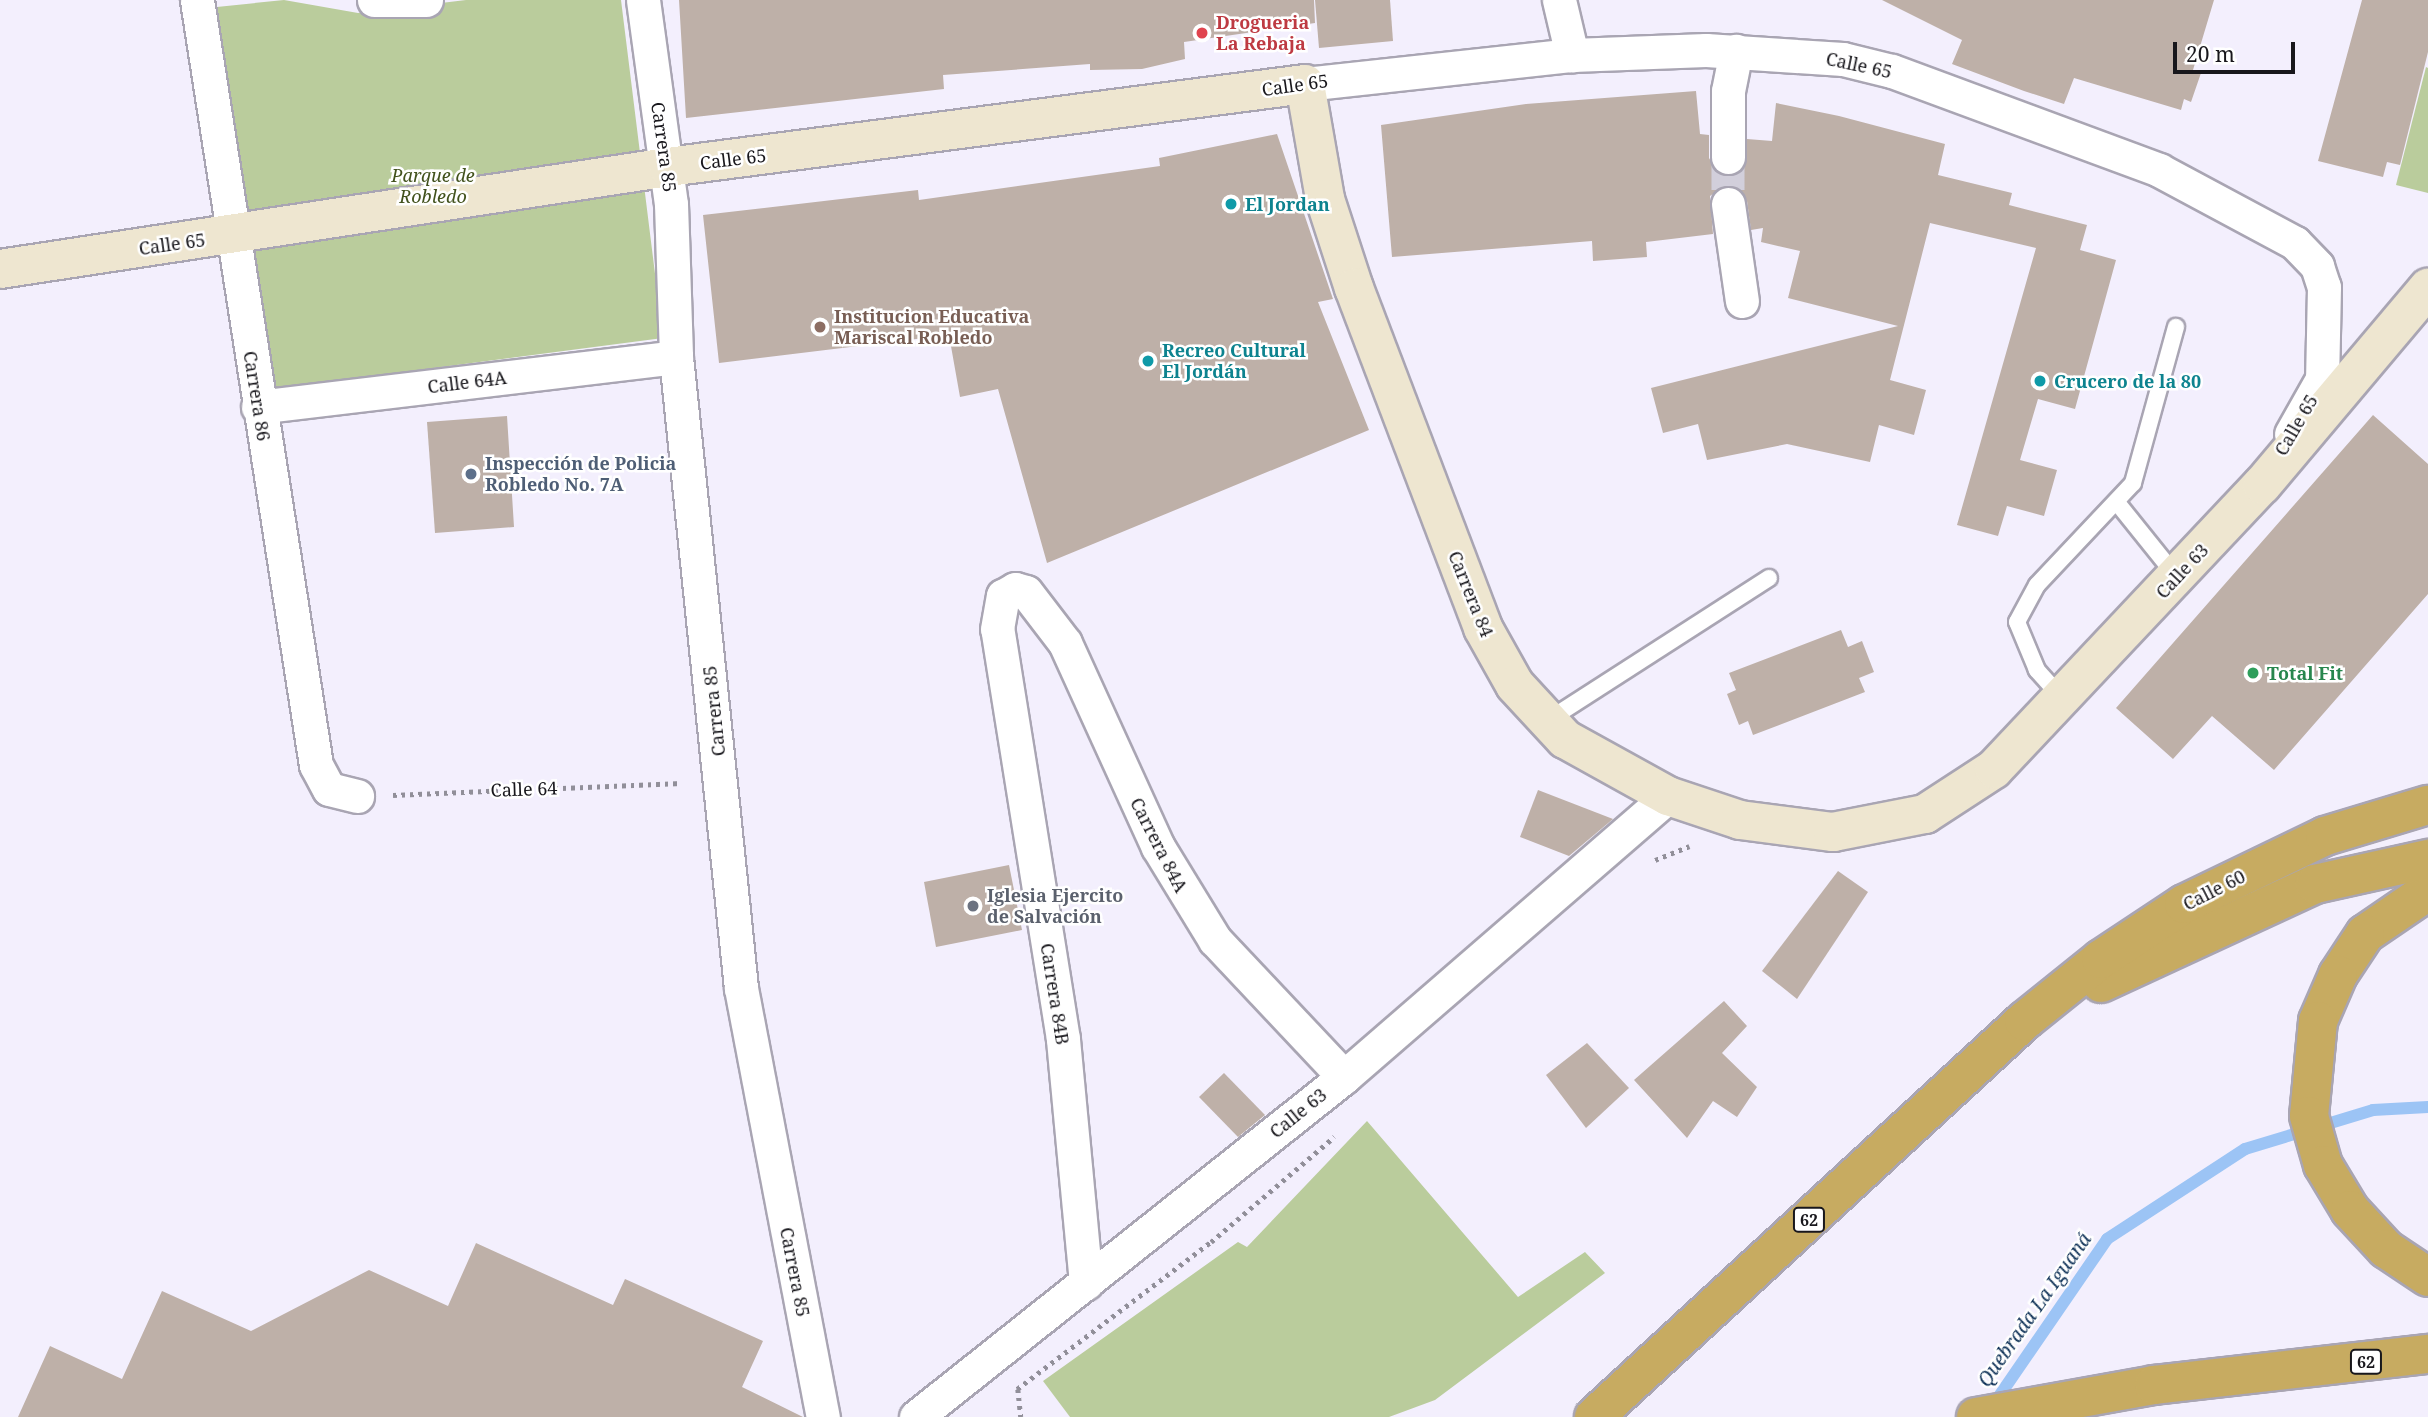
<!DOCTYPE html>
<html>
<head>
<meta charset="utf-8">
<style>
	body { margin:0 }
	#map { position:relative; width:2428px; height:1417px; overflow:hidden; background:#f3effd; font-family:"Noto Serif",serif }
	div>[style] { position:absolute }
	.green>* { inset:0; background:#bacc9c }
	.stream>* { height:12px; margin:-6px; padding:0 6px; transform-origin:6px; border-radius:6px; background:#9cc4f5 }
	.building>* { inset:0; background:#beb0a8 }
	.street-tunnel>* { height:33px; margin-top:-16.5px; transform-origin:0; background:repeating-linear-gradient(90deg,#d2cfdb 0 33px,transparent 0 50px) }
	.path>* { height:4.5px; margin-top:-2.25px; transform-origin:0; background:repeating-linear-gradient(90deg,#918f99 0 3.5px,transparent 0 8.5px) }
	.roads { filter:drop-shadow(2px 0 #a9a5b3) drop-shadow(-2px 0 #a9a5b3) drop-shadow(0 2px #a9a5b3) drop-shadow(0 -2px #a9a5b3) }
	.lane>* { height:16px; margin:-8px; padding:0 8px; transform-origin:8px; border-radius:8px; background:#fff }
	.street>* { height:33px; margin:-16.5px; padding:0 16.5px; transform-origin:16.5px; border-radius:16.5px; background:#fff }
	.secondary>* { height:38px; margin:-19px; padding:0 19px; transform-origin:19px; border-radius:19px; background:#eee6d0 }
	.highway>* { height:38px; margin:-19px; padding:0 19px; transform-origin:19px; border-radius:19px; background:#c7ab61 }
	.dots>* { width:19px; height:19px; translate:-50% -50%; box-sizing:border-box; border:4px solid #fff; border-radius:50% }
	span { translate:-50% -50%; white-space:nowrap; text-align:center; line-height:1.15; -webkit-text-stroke:5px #fff; paint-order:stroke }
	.shield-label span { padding:2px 5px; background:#fff; border:2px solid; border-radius:5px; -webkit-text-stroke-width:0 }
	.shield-label { font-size:16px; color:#18171c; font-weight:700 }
	.health-label { font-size:18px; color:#be3a42; font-weight:700 }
	.left { translate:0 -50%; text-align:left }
	.street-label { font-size:18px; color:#18171c }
	.park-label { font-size:18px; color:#42521d; font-style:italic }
	.culture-label { font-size:18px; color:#0d838f; font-weight:700 }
	.education-label { font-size:18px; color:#785e54; font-weight:700 }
	.service-label { font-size:18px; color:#4e5e75; font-weight:700 }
	.leisure-label { font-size:18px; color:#27864d; font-weight:700 }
	.worship-label { font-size:18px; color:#5b616d; font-weight:700 }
	.water-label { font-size:19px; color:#0e3157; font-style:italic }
	.scale { position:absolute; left:2173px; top:42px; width:122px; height:32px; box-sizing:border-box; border:4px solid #18171c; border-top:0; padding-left:9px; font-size:21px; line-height:24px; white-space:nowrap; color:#18171c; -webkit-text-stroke:5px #fff; paint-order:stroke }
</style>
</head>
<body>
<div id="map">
	<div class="green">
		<div style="clip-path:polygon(284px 0,358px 13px,466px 0,621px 0,663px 338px,265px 390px,207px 8px)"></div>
		<div style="clip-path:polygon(2426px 67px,2428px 68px,2428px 193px,2396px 185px)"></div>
		<div style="clip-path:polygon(1367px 1121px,1518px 1297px,1585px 1252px,1605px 1273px,1435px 1400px,1389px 1417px,1070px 1417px,1043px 1381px,1238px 1242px,1247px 1247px)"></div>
	</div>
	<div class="stream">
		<div style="left:1991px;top:1408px;width:205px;rotate:-55.5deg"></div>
		<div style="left:2107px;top:1239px;width:165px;rotate:-33.1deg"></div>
		<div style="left:2245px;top:1149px;width:134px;rotate:-16.9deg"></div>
		<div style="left:2373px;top:1110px;width:55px;rotate:-3.1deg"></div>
	</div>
	<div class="building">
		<div style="clip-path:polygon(679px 0,1314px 0,1315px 23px,1184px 42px,1185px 59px,1142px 69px,1090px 70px,1090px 64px,943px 75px,944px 89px,686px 118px)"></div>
		<div style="clip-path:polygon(1315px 0,1390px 0,1393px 41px,1319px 48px)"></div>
		<div style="clip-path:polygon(1882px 0,2214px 0,2193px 70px,2201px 73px,2191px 102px,2184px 99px,2181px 110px,2074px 78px,2064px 104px,2024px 91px,1952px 64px,1962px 40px)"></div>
		<div style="clip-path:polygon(2362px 0,2428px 0,2428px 52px,2400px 165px,2387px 162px,2383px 177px,2318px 161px)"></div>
		<div style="clip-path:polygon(1696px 91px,1700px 134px,1709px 135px,1709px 158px,1719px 174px,1744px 167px,1747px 139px,1772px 141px,1776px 103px,1839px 116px,1945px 144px,1938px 175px,2012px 193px,2009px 205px,2087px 225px,2080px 250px,2116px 260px,2075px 409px,2038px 399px,2020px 460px,2057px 470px,2044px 516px,2007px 506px,1998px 536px,1957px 525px,2036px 248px,1930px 223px,1890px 380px,1926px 390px,1914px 435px,1879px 425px,1870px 462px,1787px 444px,1707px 460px,1698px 424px,1663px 433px,1651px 388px,1898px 326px,1788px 298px,1800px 251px,1761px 242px,1763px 228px,1751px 230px,1747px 201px,1736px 186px,1725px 185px,1710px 196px,1713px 234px,1646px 242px,1647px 257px,1593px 261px,1592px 241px,1392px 257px,1381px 125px,1526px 104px)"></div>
		<div style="clip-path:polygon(1277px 134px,1333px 299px,1318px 302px,1369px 430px,1047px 563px,998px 389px,960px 397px,949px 335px,719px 363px,703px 215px,918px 190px,919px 200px,1160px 166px,1159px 158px)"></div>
		<div style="clip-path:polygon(2373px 415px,2428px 464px,2428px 594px,2274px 770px,2212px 716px,2173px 759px,2116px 708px)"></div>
		<div style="clip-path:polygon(507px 416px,514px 527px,435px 533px,427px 422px)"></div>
		<div style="clip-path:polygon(1841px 630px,1848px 647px,1862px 641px,1874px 672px,1859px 678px,1865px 692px,1753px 735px,1748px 721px,1739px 725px,1727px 694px,1736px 690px,1729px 673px)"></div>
		<div style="clip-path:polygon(1538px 790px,1613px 819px,1569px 856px,1520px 837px)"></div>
		<div style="clip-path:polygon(1009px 865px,1022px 930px,936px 947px,924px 882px)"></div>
		<div style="clip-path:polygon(1838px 871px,1868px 892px,1797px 999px,1762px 971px)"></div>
		<div style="clip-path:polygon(1724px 1001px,1747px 1026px,1722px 1053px,1757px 1087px,1737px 1117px,1713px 1101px,1687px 1138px,1634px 1080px)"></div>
		<div style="clip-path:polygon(1587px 1043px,1629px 1088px,1586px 1128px,1546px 1075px)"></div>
		<div style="clip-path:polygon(1224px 1073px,1265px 1115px,1238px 1137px,1199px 1097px)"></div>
		<div style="clip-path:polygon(476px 1243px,613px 1305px,625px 1279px,763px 1341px,742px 1387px,803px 1417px,18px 1417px,50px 1346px,122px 1379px,162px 1291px,251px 1331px,369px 1270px,448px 1306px)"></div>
	</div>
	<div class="street-tunnel">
		<div style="left:1728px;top:157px;width:47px;rotate:90deg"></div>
	</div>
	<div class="path">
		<div style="left:393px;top:795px;width:289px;rotate:-2.4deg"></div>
		<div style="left:1655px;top:860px;width:37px;rotate:-22deg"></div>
		<div style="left:1017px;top:1389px;width:243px;rotate:-37.2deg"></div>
		<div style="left:1211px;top:1242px;width:162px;rotate:-40.5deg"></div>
		<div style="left:1018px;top:1389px;width:28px;rotate:84deg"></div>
	</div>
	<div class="roads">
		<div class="lane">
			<div style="left:2119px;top:505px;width:91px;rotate:51.2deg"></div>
			<div style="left:2062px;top:698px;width:38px;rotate:-132deg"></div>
			<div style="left:2037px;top:670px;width:52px;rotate:-112.6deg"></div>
			<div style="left:2017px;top:622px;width:42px;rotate:-61.6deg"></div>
			<div style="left:2037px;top:585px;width:140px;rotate:-46.7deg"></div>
			<div style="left:2133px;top:483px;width:162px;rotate:-74.6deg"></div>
			<div style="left:1547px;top:721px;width:264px;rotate:-32.8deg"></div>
		</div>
		<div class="street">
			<div style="left:197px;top:0;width:774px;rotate:81.16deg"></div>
			<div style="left:316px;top:765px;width:27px;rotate:62deg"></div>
			<div style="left:329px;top:789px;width:29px;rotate:14deg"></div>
			<div style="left:374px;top:0;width:52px"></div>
			<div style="left:643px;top:0;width:206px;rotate:82.2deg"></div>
			<div style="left:671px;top:204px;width:153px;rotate:88.1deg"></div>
			<div style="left:676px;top:357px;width:634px;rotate:84.12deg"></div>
			<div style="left:741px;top:988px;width:437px;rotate:79.2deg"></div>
			<div style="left:1559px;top:0;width:57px;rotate:76.7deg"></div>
			<div style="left:1305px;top:84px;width:269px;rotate:-6.2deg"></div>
			<div style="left:1572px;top:55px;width:134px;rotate:-2.1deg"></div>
			<div style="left:1706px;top:50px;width:137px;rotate:3.8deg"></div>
			<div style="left:1843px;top:59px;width:50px;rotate:13.8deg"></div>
			<div style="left:1892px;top:71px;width:285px;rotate:20.3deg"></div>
			<div style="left:2159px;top:170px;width:154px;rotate:28.2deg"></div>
			<div style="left:2295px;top:243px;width:32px;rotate:46deg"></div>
			<div style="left:2317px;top:266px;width:22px;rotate:72deg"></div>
			<div style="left:2324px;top:287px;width:92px;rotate:91.2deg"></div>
			<div style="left:2322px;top:379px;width:63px;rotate:119.4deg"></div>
			<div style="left:1728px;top:157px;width:66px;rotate:-90deg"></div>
			<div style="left:1728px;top:91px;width:41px;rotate:-78.7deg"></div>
			<div style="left:1728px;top:204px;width:98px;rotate:81.8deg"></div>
			<div style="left:258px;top:407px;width:421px;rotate:-6.8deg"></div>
			<div style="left:1086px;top:1283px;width:245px;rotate:-95.4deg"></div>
			<div style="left:1063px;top:1039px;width:415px;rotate:-99.1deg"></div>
			<div style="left:997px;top:629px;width:34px;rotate:-80deg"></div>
			<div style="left:1003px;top:596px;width:14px;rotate:-30deg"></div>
			<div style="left:1015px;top:589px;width:11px;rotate:15deg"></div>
			<div style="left:1026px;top:592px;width:64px;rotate:52.6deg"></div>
			<div style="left:1065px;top:643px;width:224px;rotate:65.5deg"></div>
			<div style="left:1158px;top:847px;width:109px;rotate:58.5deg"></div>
			<div style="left:1215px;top:940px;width:188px;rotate:46.7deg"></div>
			<div style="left:916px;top:1417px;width:547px;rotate:-38.46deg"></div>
			<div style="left:1344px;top:1077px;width:429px;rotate:-40.9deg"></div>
		</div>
		<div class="secondary">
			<div style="left:0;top:269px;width:676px;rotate:-8.68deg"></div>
			<div style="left:668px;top:167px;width:642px;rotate:-7.42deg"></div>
			<div style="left:1305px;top:84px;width:117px;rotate:80.1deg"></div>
			<div style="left:1325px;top:199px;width:94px;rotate:72deg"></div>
			<div style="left:1354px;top:288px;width:364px;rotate:69.2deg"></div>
			<div style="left:1483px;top:628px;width:65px;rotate:60.7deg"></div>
			<div style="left:1515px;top:685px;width:74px;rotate:47.2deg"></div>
			<div style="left:1565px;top:739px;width:118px;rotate:29deg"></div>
			<div style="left:1668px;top:796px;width:76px;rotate:18.4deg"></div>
			<div style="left:1740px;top:820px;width:94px;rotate:7.4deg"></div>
			<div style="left:1833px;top:832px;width:94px;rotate:-11.1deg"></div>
			<div style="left:1925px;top:814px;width:82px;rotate:-33.1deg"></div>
			<div style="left:1994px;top:769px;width:390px;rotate:-46.7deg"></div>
			<div style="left:2262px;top:485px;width:258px;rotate:-49.9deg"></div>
		</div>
		<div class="highway">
			<div style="left:2428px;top:891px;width:76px;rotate:145.7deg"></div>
			<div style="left:2365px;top:934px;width:49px;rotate:123.4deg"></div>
			<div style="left:2338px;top:975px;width:50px;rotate:113.5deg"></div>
			<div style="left:2318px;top:1021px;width:95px;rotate:95.4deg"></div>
			<div style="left:2309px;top:1116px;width:51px;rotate:74.1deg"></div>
			<div style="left:2323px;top:1165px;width:52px;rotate:59deg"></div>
			<div style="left:2350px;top:1210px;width:53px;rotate:47.3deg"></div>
			<div style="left:2386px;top:1249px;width:50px;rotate:33.7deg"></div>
			<div style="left:2101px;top:983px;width:236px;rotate:-24.8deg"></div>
			<div style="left:2315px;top:884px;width:116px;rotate:-12.5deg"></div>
			<div style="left:1594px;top:1417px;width:585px;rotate:-42.64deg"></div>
			<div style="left:2024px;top:1021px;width:99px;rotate:-38.8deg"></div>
			<div style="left:2101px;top:959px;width:100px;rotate:-33.5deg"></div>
			<div style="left:2184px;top:904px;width:157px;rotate:-25.7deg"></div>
			<div style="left:2325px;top:836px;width:108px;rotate:-16.8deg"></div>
			<div style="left:1976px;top:1417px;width:181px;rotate:-10.2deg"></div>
			<div style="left:2154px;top:1385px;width:276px;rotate:-6.5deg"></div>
		</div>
	</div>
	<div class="dots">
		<div style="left:1202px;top:33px;background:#e0444e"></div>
		<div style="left:1231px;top:204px;background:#0f9aa8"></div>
		<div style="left:820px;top:327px;background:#8d6e63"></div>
		<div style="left:1148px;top:361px;background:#0f9aa8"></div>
		<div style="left:2040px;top:381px;background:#0f9aa8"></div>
		<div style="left:471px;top:474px;background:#5c6f8a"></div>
		<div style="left:2253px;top:673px;background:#2e9e5b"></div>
		<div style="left:973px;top:906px;background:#6b7280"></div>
	</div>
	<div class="shield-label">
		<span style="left:1809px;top:1220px">62</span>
		<span style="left:2366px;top:1362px">62</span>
	</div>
	<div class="health-label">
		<span class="left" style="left:1216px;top:33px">Drogueria<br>La Rebaja</span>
	</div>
	<div class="street-label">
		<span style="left:1859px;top:65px;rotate:12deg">Calle 65</span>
		<span style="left:1295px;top:85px;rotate:-8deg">Calle 65</span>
		<span style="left:664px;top:147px;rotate:82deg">Carrera 85</span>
		<span style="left:733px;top:159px;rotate:-7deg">Calle 65</span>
		<span style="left:172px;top:244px;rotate:-8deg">Calle 65</span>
		<span style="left:467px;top:382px;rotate:-7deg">Calle 64A</span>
		<span style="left:257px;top:396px;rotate:81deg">Carrera 86</span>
		<span style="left:2296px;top:425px;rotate:-60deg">Calle 65</span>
		<span style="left:2182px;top:571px;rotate:-47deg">Calle 63</span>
		<span style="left:1471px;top:594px;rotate:68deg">Carrera 84</span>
		<span style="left:714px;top:711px;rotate:-96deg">Carrera 85</span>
		<span style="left:524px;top:789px;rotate:-2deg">Calle 64</span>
		<span style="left:1159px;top:845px;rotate:63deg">Carrera 84A</span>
		<span style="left:2214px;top:890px;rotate:-27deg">Calle 60</span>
		<span style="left:1055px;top:994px;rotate:81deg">Carrera 84B</span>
		<span style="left:1298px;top:1113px;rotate:-39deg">Calle 63</span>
		<span style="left:795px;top:1272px;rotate:79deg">Carrera 85</span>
	</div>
	<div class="park-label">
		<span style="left:433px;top:186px">Parque de<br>Robledo</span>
	</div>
	<div class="culture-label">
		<span class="left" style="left:1245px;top:204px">El Jordan</span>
		<span class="left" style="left:1162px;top:361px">Recreo Cultural<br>El Jordán</span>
		<span class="left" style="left:2054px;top:381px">Crucero de la 80</span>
	</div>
	<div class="education-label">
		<span class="left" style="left:834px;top:327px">Institucion Educativa<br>Mariscal Robledo</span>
	</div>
	<div class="service-label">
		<span class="left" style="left:485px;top:474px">Inspección de Policia<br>Robledo No. 7A</span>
	</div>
	<div class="leisure-label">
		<span class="left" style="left:2267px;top:673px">Total Fit</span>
	</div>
	<div class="worship-label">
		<span class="left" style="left:987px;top:906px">Iglesia Ejercito<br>de Salvación</span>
	</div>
	<div class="water-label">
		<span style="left:2035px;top:1310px;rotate:-55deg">Quebrada La Iguaná</span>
	</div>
	<div class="scale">20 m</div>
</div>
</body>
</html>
